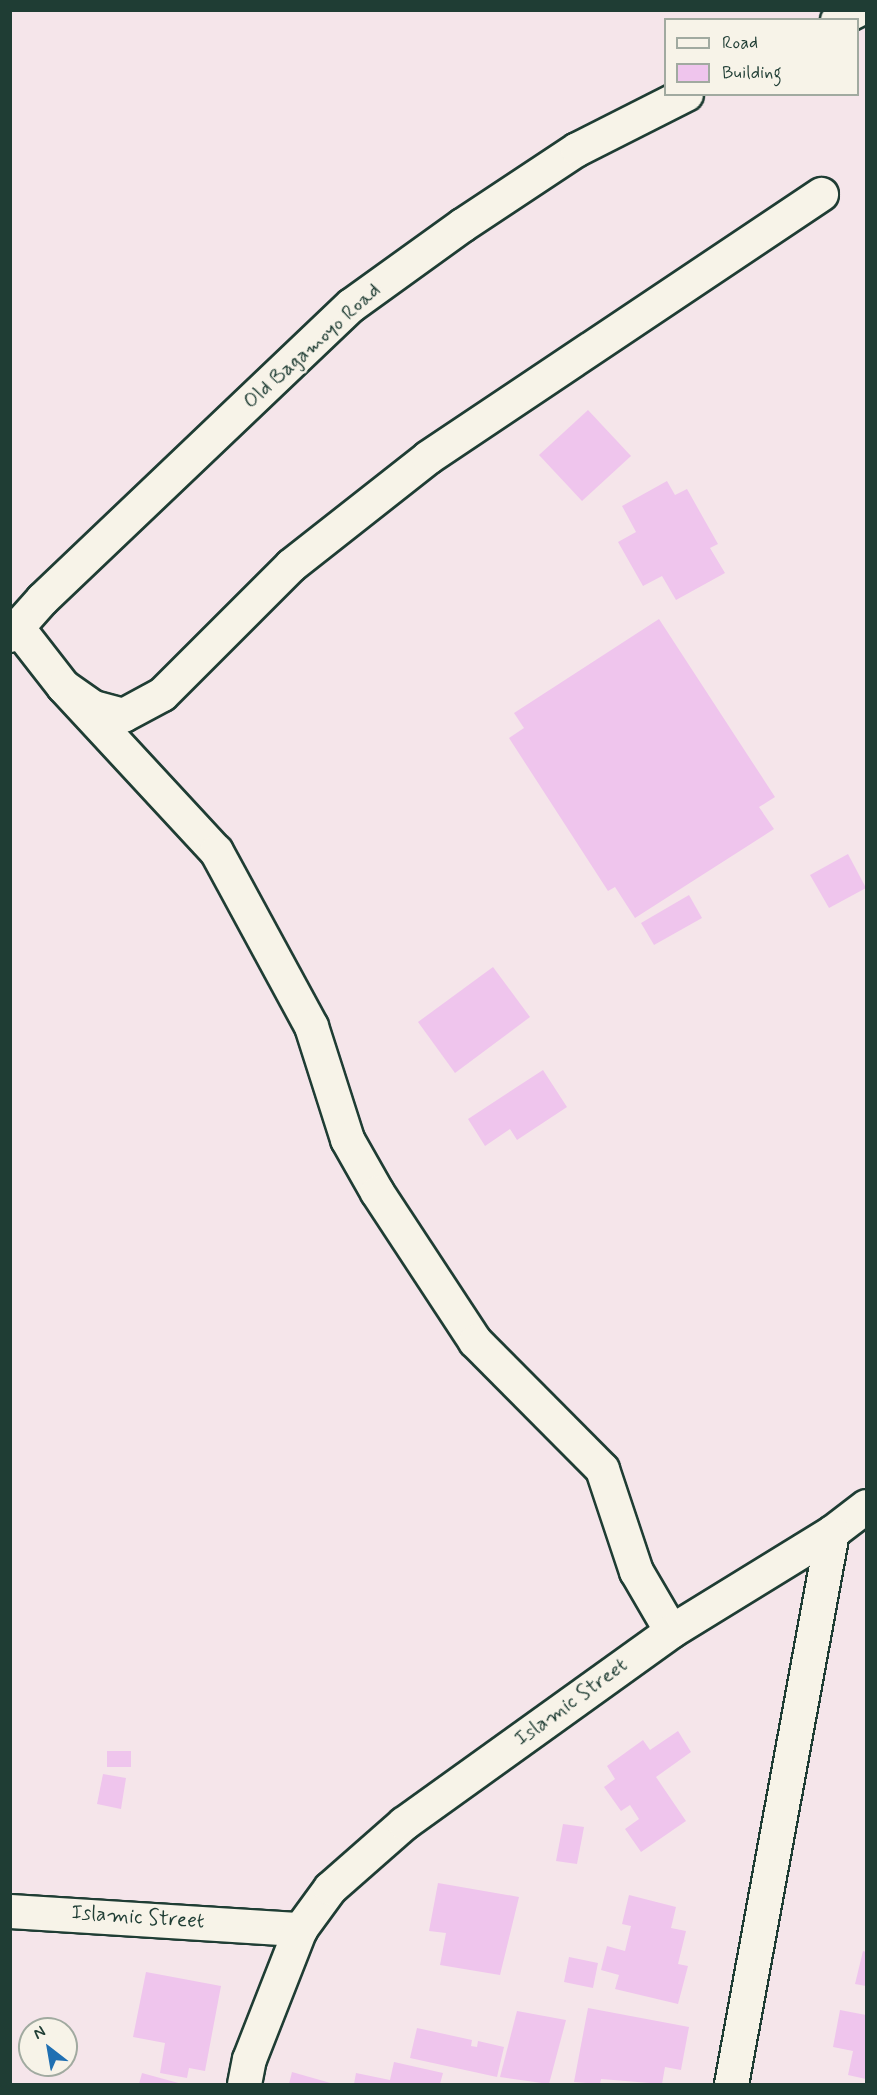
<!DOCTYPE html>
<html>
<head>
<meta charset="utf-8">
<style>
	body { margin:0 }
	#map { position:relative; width:877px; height:2095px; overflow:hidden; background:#f5e5ea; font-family:Mynerve,sans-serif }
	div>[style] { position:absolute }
	.building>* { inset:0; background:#efc5ed }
	.roads { filter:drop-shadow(2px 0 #1f3d34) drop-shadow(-2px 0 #1f3d34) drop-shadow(0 2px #1f3d34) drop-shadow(0 -2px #1f3d34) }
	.minor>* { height:33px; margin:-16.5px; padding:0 16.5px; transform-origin:16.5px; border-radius:16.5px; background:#f7f3e8 }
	span { translate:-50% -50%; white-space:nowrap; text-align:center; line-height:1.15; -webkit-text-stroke:5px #f7f3e8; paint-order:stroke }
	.street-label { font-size:21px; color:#1f3d34 }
	.frame { position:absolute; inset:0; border:12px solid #1f3d34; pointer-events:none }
	.legend { position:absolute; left:664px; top:18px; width:195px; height:78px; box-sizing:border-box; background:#f7f3e8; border:2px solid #a1aaa0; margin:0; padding:8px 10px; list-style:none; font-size:18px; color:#1f3d34 }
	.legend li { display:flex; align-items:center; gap:12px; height:30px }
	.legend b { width:30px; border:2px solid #a1aaa0 }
	.north { position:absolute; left:18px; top:2017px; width:60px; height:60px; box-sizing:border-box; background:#f7f3e8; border:2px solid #a1aaa0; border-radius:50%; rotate:329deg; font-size:16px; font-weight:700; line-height:24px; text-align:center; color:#1f3d34 }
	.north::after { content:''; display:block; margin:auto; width:21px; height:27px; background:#1f6fb2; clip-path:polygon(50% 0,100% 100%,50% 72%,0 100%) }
</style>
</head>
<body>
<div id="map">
	<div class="building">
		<div style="clip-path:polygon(588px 410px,631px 456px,582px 501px,539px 455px)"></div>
		<div style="clip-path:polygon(667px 481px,675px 495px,687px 489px,718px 544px,710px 548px,725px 573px,676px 600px,662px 576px,643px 586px,618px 542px,636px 532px,622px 506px)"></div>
		<div style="clip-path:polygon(659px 619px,775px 797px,759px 807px,774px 829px,635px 918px,615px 887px,608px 891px,509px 738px,524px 728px,514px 713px)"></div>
		<div style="clip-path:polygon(848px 854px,866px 888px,829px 908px,810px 875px)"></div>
		<div style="clip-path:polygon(689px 895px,702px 918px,654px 945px,641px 923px)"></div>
		<div style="clip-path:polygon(493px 967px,530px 1017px,455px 1073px,418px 1022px)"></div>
		<div style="clip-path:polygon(543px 1070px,567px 1107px,517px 1140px,510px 1129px,485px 1146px,468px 1119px)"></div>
		<div style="clip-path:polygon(678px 1731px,691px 1752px,656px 1777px,686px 1821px,641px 1852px,625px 1829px,639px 1819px,630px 1805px,621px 1811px,604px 1787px,615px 1779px,607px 1766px,643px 1740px,650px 1750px)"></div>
		<div style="clip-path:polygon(107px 1751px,131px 1751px,131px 1767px,107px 1767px)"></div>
		<div style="clip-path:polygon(103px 1774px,126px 1778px,121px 1809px,97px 1804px)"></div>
		<div style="clip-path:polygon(563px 1824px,584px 1827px,577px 1864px,556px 1861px)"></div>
		<div style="clip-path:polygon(438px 1883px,519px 1897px,500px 1975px,440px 1965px,446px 1933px,429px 1931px)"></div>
		<div style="clip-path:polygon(629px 1895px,676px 1907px,671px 1928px,686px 1931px,678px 1964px,688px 1966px,678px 2004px,615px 1989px,619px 1975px,601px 1970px,607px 1946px,625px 1951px,631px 1926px,622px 1924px)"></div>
		<div style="clip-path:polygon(863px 1951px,866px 1952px,866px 1986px,855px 1984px)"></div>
		<div style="clip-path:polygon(569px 1957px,598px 1963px,593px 1988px,564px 1982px)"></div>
		<div style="clip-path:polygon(146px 1972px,221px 1986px,205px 2071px,189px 2068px,187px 2078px,160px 2073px,165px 2043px,133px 2037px)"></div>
		<div style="clip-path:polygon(588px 2008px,689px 2027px,681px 2070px,665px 2067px,662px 2084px,601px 2079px,600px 2084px,574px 2082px)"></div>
		<div style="clip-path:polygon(840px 2010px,866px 2015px,866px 2079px,848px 2075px,853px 2051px,833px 2047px)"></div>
		<div style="clip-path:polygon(517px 2011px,566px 2020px,549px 2084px,500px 2077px)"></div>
		<div style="clip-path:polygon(417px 2028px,472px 2040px,471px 2046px,477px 2047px,478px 2041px,504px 2047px,497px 2077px,410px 2058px)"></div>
		<div style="clip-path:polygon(394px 2062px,443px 2073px,440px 2084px,354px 2084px,356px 2073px,390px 2080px)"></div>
		<div style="clip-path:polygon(292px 2072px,334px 2084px,289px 2084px)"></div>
		<div style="clip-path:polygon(142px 2073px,182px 2084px,139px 2084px)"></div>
	</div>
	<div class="roads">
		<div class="minor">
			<div style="left:837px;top:20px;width:22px;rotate:-27deg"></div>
			<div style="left:17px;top:627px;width:75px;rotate:52.1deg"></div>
			<div style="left:63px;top:686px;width:37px;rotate:35deg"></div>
			<div style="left:93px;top:707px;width:31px;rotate:15deg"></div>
			<div style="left:123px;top:715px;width:44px;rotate:-28.3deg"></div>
			<div style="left:162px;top:694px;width:182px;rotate:-45deg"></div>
			<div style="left:291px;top:565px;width:174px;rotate:-38.2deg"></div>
			<div style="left:428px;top:457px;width:473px;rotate:-33.8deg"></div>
			<div style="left:10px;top:635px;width:48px;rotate:-48.4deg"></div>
			<div style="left:42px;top:599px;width:427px;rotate:-43.6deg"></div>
			<div style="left:351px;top:305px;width:137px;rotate:-35.8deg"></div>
			<div style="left:462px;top:225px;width:138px;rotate:-33.5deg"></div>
			<div style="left:577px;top:149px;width:122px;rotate:-26.8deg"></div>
			<div style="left:63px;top:686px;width:225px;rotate:47.2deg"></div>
			<div style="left:216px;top:851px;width:199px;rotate:61.5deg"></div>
			<div style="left:311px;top:1026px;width:119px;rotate:72.3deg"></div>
			<div style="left:347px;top:1139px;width:61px;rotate:60.5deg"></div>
			<div style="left:377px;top:1192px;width:178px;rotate:56.7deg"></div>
			<div style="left:475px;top:1341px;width:180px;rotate:45.2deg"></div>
			<div style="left:602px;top:1469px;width:108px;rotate:71.6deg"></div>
			<div style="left:636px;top:1571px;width:69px;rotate:59.7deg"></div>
			<div style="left:10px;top:1911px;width:291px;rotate:3.6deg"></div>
			<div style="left:300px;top:1929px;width:51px;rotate:-53.8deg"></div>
			<div style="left:330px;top:1888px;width:98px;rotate:-41.3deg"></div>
			<div style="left:404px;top:1823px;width:329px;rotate:-35.7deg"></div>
			<div style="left:671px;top:1631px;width:189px;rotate:-31.6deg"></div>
			<div style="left:832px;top:1532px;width:43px;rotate:-37.4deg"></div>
			<div style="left:244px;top:2084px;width:25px;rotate:-79deg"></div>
			<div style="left:249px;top:2059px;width:140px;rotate:-68.6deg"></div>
			<div style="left:731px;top:2084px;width:561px;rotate:-79.63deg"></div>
		</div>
	</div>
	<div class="street-label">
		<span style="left:312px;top:346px;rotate:-42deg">Old Bagamoyo Road</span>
		<span style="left:571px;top:1702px;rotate:-36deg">Islamic Street</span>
		<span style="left:138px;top:1917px;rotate:4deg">Islamic Street</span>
	</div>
	<div class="frame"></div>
	<ul class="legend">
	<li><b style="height:8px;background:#f7f3e8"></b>Road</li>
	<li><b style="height:16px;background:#efc5ed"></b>Building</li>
	</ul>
	<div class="north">N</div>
</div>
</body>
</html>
